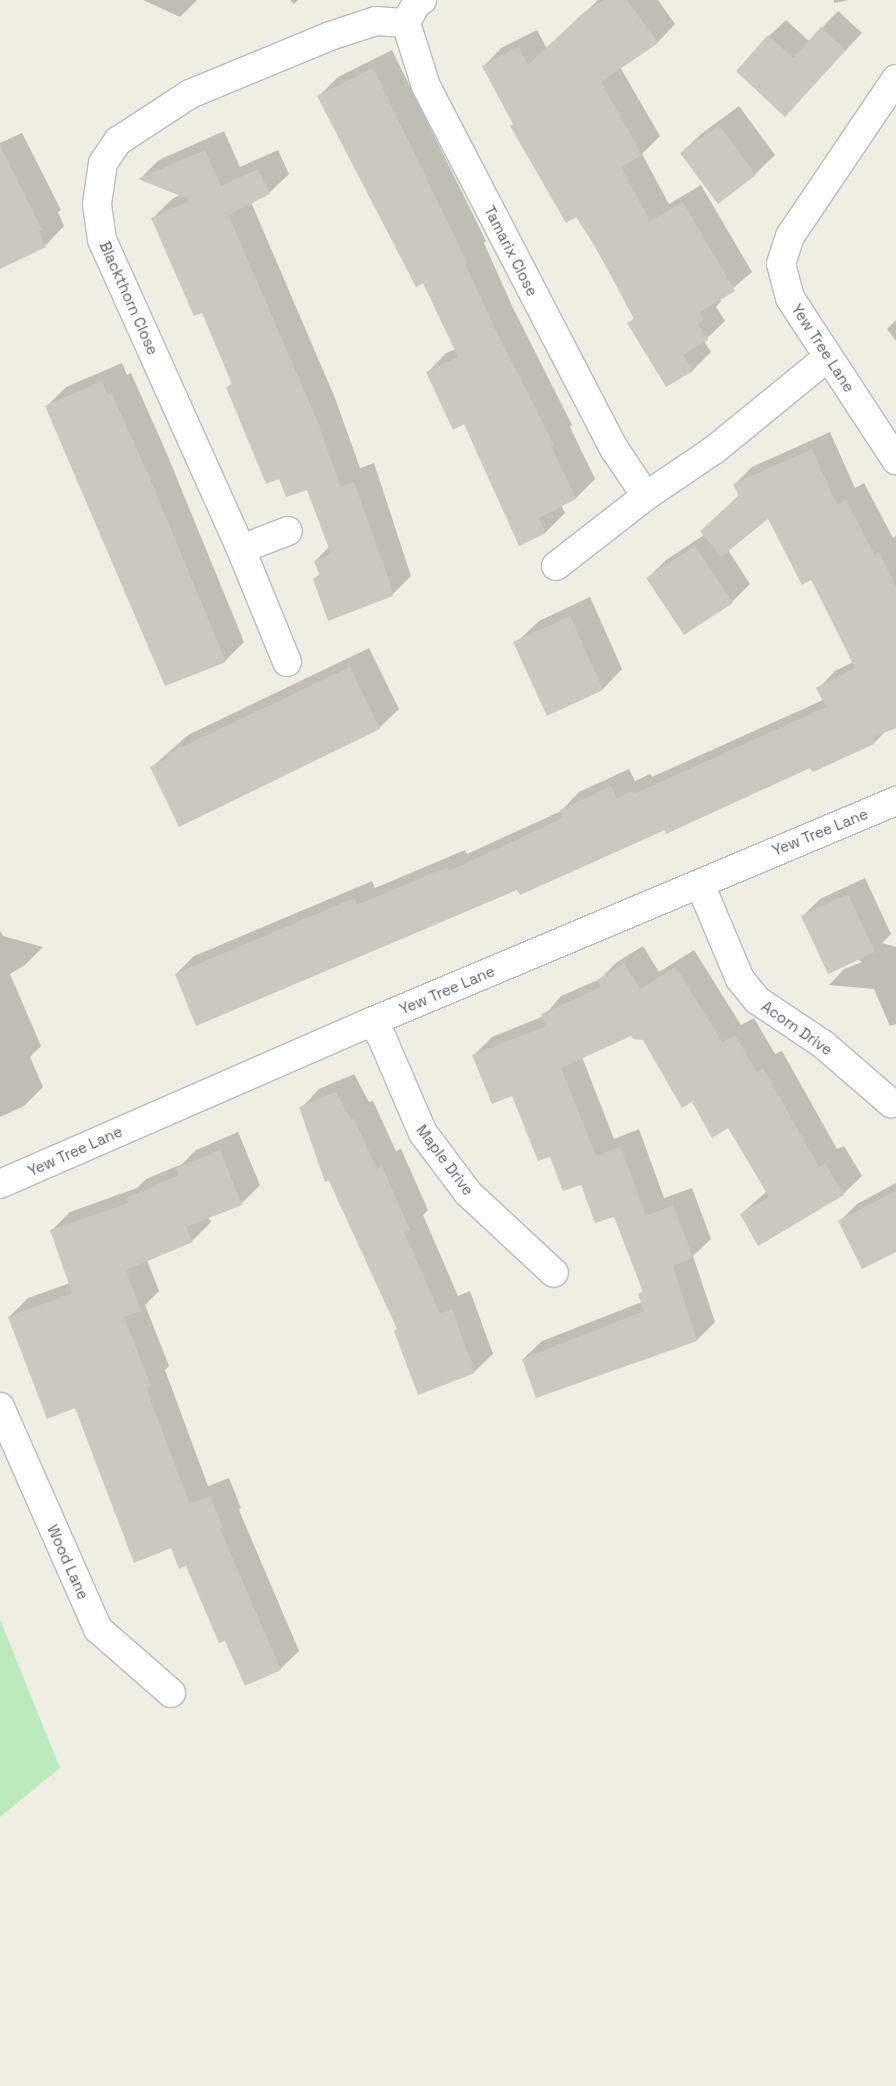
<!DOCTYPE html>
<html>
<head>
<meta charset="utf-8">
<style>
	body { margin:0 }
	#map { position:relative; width:896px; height:2086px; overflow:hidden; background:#f0ede3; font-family:"Space Grotesk",sans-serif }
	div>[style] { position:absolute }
	.green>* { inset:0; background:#bdeabd }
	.shadow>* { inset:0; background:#0003 }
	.building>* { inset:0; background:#cbc8c0 }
	.roads { filter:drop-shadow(1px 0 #b8bcc1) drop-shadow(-1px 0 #b8bcc1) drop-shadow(0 1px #b8bcc1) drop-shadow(0 -1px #b8bcc1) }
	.minor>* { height:28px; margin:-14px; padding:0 14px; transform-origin:14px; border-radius:14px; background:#fff }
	span { translate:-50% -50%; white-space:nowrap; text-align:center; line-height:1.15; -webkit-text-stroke:4px #fff; paint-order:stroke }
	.street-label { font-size:15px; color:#5b6066 }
</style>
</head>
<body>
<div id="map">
	<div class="green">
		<div style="clip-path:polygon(0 1619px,60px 1768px,0 1817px)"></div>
	</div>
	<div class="shadow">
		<div style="clip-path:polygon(143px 0,197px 0,180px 17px)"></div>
		<div style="clip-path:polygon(290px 0,298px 0,294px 4px)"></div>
		<div style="clip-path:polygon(598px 0,658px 0,675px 24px,658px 42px,620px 67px,660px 136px,642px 154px,669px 204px,701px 185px,752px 272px,720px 299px,721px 301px,716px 307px,725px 321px,704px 341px,711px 352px,693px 370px,667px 386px,629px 323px,635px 317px,577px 215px,514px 123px,484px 66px,501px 48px,537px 30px,547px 49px)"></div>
		<div style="clip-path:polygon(834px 0,849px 0,834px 3px)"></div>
		<div style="clip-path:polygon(838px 11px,862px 33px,785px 115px,769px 36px,786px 20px,809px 41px)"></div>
		<div style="clip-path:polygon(392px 50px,486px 241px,484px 243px,513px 308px,572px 425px,570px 427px,595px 479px,576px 498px,561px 505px,565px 513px,546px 532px,520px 545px,465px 423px,427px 373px,446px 353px,456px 349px,423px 282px,319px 96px,338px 77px)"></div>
		<div style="clip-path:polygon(739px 106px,775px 155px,755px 174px,718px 202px,681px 153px,701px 134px)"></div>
		<div style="clip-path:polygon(224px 131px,240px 167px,278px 150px,289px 174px,269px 193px,251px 202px,335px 398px,360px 468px,374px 463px,411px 576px,392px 595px,314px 579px,320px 574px,315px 561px,329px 547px,307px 488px,280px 477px,228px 387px,232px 383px,203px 311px,153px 218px,172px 199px,181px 194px,140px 179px,159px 160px)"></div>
		<div style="clip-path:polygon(22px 133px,61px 210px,58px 212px,64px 226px,45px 246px,0 267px,0 143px)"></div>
		<div style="clip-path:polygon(896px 320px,896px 341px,887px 329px)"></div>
		<div style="clip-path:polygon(122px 363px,127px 375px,131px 373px,167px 454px,244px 642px,225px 661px,47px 406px,66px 387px)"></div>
		<div style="clip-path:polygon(830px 432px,855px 488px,864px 483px,893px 538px,896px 536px,896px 727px,886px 731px,874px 743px,811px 766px,667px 833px,665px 829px,518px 888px,176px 974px,194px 956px,372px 881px,375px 888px,465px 850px,467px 854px,561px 811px,579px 792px,629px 769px,635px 781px,650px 774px,652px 777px,823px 700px,818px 689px,835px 671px,853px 662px,812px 579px,768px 517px,728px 550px,750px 584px,732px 602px,648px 578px,666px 560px,704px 535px,701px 531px,739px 495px,735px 484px,752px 467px)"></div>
		<div style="clip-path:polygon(590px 597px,622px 669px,603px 689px,548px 714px,519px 640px,539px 621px)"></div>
		<div style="clip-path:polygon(369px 648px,399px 709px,379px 728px,152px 767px,188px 735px)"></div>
		<div style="clip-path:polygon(865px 878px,891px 934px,882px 943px,896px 947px,896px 1024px,890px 1026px,874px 989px,829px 985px,844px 969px,862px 962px,803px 916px,820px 899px)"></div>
		<div style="clip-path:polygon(0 930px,3px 936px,43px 947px,25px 965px,10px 974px,41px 1046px,30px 1057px,43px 1087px,24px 1106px,0 1117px)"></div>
		<div style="clip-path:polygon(643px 946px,659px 972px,694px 950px,741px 1025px,754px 1018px,775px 1054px,782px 1051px,837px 1149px,844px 1146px,862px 1176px,843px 1194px,741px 1214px,767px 1191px,729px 1127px,692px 1100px,643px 1038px,631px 1034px,582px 1057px,614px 1139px,639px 1129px,664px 1198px,692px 1188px,711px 1239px,693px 1256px,715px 1322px,697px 1340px,523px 1359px,542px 1341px,642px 1302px,639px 1294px,644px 1290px,614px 1215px,551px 1155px,513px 1095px,474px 1055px,492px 1037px,544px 1016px,561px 996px,600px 979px,617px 962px)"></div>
		<div style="clip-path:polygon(354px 1074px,369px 1102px,373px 1101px,396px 1151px,401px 1149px,428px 1210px,423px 1215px,458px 1296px,470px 1291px,493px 1354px,474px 1372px,398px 1328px,301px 1108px,319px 1089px)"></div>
		<div style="clip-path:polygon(238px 1132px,260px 1185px,242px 1203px,208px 1217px,211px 1222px,192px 1241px,147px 1260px,159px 1291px,145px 1305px,169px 1366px,165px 1370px,208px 1486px,229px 1478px,241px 1508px,239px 1510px,299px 1651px,280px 1669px,225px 1639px,187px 1564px,9px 1317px,28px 1298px,70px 1283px,51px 1231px,70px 1212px,137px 1188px,146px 1179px,182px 1164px,196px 1150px)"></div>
		<div style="clip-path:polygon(896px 1183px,896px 1251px,840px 1221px,857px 1204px)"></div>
	</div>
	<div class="building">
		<div style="clip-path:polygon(603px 0,627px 0,658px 43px,601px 82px,642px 155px,621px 167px,650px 221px,683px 202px,735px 291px,700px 312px,704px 320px,698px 324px,708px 340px,683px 355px,693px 371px,666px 387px,627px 323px,634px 319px,595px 246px,576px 217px,566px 223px,510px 126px,513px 124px,482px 66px,518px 47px,528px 65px,583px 13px)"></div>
		<div style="clip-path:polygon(821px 27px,846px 50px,785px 117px,736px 71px,768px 35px,793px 58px)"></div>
		<div style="clip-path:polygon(373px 68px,467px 262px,465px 263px,494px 327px,554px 445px,551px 446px,576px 499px,539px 518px,546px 533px,519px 546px,464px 424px,453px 430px,426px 372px,458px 357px,423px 283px,416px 287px,317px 96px)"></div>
		<div style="clip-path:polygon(719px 125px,756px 175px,718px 204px,680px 153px)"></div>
		<div style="clip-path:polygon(0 146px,42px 230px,39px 232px,46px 247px,0 269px)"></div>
		<div style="clip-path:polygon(205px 150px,221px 186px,258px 169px,270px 194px,232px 213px,234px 216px,228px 214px,316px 418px,341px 487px,354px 482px,389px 580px,393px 596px,328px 621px,313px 579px,320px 576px,314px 561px,331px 554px,307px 490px,286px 497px,279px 479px,266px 484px,226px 387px,232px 384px,202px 313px,194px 316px,151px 218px,191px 200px,138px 179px)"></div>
		<div style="clip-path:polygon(102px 381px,107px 394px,111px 392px,148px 474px,226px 662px,165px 686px,45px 406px)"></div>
		<div style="clip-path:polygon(812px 449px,837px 505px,846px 500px,875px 555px,879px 552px,896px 587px,896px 728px,872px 738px,874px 744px,813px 772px,810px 768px,666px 834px,665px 830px,520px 895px,517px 890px,196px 1026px,175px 974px,354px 898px,357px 905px,447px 867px,449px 871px,563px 818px,560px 810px,611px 786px,617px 798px,632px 791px,634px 794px,826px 707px,816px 688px,855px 668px,811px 580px,802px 585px,768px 519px,721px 557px,700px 531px,739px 496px,733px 484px)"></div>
		<div style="clip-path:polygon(695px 546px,733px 603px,684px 635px,646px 578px)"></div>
		<div style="clip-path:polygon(570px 616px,603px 690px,547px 716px,513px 642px)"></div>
		<div style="clip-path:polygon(350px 667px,380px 729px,179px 827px,150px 767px,169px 758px,167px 754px)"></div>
		<div style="clip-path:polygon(848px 894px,875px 952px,828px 974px,801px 916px)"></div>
		<div style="clip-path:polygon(624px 963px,640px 989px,676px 967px,722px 1042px,735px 1035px,757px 1072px,763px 1068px,819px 1167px,825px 1163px,844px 1195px,758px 1246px,740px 1214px,769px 1197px,728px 1128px,712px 1138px,692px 1102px,682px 1108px,643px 1040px,633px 1039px,631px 1036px,561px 1068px,596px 1156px,621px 1147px,646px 1216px,673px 1205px,693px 1258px,673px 1266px,697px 1341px,536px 1398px,522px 1359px,644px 1311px,638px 1294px,643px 1292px,614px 1217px,595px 1223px,581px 1185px,563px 1191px,550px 1157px,538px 1161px,512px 1096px,492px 1104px,472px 1055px,546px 1026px,541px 1014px,601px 987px,597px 980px)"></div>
		<div style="clip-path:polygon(336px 1092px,351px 1120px,354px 1119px,377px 1169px,382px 1166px,410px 1230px,404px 1232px,440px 1314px,452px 1309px,475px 1373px,418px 1395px,394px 1331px,397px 1329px,329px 1181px,325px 1182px,299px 1107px)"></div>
		<div style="clip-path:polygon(220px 1150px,242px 1205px,186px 1227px,193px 1242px,126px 1270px,141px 1311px,124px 1317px,151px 1386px,146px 1388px,190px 1504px,210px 1496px,223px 1527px,220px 1529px,281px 1670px,245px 1686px,225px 1641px,219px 1643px,186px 1566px,179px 1569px,171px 1548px,134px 1563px,75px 1408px,47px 1419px,8px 1317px,72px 1293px,50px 1230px,128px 1203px,126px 1198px,179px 1175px,176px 1168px)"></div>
		<div style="clip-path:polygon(896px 1191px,896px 1252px,862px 1269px,838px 1221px)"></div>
	</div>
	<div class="roads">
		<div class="minor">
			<div style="left:422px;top:0;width:7px;rotate:146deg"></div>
			<div style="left:416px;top:4px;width:21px;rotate:118deg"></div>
			<div style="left:406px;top:23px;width:66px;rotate:72.4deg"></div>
			<div style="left:426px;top:86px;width:410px;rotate:62.6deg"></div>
			<div style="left:615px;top:450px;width:55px;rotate:56deg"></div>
			<div style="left:646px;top:496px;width:82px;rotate:-34.1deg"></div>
			<div style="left:714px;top:450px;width:147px;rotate:-39.2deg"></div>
			<div style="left:896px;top:79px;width:189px;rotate:124deg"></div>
			<div style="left:790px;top:236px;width:29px;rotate:108deg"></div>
			<div style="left:781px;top:264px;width:35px;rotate:75deg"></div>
			<div style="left:790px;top:298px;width:194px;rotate:56.8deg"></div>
			<div style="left:241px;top:549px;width:50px;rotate:-21deg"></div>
			<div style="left:556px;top:566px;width:114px;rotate:-37.9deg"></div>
			<div style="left:287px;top:662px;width:122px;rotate:-112.2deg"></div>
			<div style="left:241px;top:549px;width:339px;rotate:-114.2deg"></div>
			<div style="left:102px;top:240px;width:36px;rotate:-98deg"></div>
			<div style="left:97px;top:204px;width:41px;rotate:-81.7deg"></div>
			<div style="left:103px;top:163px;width:27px;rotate:-56deg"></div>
			<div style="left:118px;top:141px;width:86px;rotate:-33.1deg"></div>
			<div style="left:190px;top:94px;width:152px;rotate:-22.5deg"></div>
			<div style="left:330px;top:36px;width:48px;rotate:-18.1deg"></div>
			<div style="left:376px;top:21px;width:30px;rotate:4deg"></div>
			<div style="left:700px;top:884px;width:103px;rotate:67.2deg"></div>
			<div style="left:740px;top:979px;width:27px;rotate:51deg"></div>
			<div style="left:757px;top:1000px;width:81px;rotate:33.9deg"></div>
			<div style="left:824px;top:1045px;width:89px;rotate:40.9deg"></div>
			<div style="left:371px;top:1022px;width:19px;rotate:55deg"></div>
			<div style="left:382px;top:1038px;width:103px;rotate:66.7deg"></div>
			<div style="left:423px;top:1133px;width:75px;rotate:53.1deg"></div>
			<div style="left:468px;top:1193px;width:117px;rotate:42.9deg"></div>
			<div style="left:0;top:1184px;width:405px;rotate:-23.6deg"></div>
			<div style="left:371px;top:1022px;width:570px;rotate:-22.83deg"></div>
			<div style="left:0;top:1407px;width:243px;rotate:66.2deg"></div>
			<div style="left:98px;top:1629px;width:97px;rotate:41.2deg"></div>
		</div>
	</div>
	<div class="street-label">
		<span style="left:511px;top:251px;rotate:63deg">Tamarix Close</span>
		<span style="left:129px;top:298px;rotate:66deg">Blackthorn Close</span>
		<span style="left:823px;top:348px;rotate:57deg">Yew Tree Lane</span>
		<span style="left:820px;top:832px;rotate:-22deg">Yew Tree Lane</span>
		<span style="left:447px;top:990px;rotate:-23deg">Yew Tree Lane</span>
		<span style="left:797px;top:1028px;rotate:35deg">Acorn Drive</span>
		<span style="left:75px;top:1151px;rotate:-24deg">Yew Tree Lane</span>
		<span style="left:445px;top:1160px;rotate:53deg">Maple Drive</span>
		<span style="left:68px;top:1562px;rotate:66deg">Wood Lane</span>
	</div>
</div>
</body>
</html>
